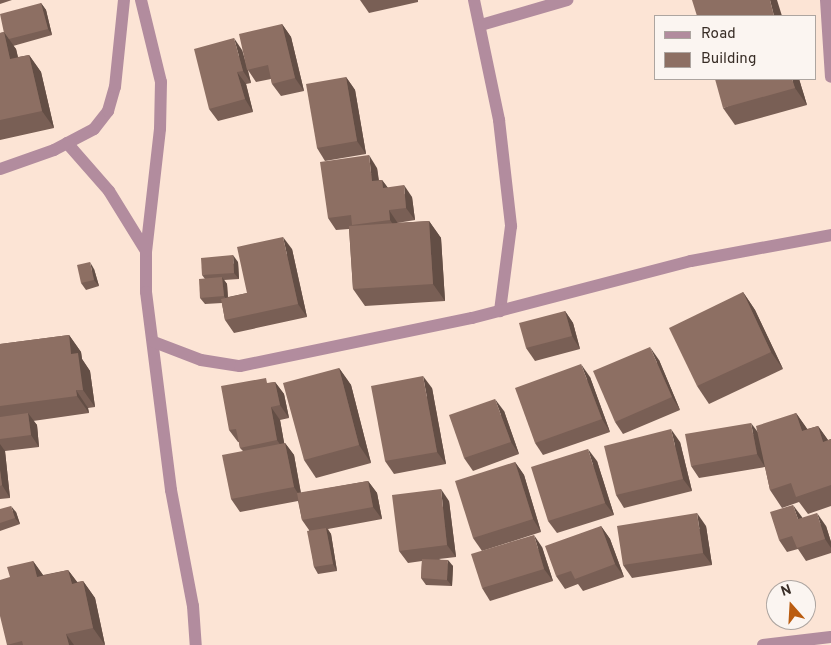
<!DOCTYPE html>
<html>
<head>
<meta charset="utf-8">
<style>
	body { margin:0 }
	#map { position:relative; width:831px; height:645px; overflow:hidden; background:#fce4d5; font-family:Overpass,sans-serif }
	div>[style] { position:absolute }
	.street>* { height:12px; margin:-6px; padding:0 6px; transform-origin:6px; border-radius:6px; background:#b28c9e }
	.wall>* { inset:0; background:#795f55 }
	.shaded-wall>* { inset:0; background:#634e45 }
	.building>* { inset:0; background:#8d6f63 }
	span { translate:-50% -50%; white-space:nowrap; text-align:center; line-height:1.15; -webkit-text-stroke:5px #fbf5f1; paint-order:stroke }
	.legend { position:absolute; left:654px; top:15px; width:162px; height:65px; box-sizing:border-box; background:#fbf5f1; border:1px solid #ada5a0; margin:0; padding:6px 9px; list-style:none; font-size:15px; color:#382d26 }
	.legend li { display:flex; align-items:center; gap:10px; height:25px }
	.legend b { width:25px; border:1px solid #ada5a0 }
	.north { position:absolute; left:766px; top:580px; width:50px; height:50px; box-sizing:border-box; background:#fbf5f1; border:1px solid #ada5a0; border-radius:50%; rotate:341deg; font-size:14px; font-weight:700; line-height:20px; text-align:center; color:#382d26 }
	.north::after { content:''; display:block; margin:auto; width:18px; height:22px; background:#ba5c10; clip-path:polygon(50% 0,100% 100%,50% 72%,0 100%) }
</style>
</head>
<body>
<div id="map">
	<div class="street">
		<div style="left:141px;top:0;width:84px;rotate:76.3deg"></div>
		<div style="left:161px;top:82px;width:47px;rotate:91.2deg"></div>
		<div style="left:160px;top:129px;width:123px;rotate:96.5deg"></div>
		<div style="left:146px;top:251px;width:41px;rotate:90deg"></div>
		<div style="left:146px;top:292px;width:200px;rotate:82.8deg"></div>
		<div style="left:171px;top:490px;width:118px;rotate:79.3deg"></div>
		<div style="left:193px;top:606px;width:39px;rotate:86deg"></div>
		<div style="left:474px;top:0;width:123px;rotate:78.2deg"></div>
		<div style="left:499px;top:120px;width:107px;rotate:83.5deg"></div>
		<div style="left:511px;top:226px;width:86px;rotate:97.4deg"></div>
		<div style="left:826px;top:0;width:77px;rotate:86.3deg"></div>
		<div style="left:481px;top:25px;width:90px;rotate:-16.2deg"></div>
		<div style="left:67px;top:143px;width:64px;rotate:48.8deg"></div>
		<div style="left:109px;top:191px;width:70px;rotate:58.3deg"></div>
		<div style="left:0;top:169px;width:57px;rotate:-19.4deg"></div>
		<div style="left:54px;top:150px;width:45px;rotate:-27.7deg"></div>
		<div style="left:94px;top:129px;width:23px;rotate:-52deg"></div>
		<div style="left:108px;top:111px;width:25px;rotate:-74deg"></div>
		<div style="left:115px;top:87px;width:87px;rotate:-84.1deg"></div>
		<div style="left:154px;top:342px;width:50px;rotate:21deg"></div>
		<div style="left:201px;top:360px;width:39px;rotate:9deg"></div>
		<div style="left:240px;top:366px;width:237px;rotate:-11.7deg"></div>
		<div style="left:472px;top:318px;width:226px;rotate:-14.6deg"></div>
		<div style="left:691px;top:261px;width:142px;rotate:-10.5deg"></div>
		<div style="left:763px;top:645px;width:68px;rotate:-6.7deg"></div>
	</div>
	<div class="wall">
		<div style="clip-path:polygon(0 0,12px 0,0 4px)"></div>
		<div style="clip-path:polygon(360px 0,418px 0,418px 2px,369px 13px)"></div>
		<div style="clip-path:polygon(41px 3px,46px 10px,52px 35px,13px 46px,16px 49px,18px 57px,29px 55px,41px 72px,54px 128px,0 140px,0 33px,4px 32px)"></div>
		<div style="clip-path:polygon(282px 24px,291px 37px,304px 91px,281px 96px,272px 84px,271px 79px,256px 82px,248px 70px,251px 83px,246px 84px,253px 112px,218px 121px,209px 109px,242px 50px,246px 63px)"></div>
		<div style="clip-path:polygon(346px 77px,355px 90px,366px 154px,325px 161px,317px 148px)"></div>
		<div style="clip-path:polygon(799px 79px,807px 105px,735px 125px,723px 108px)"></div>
		<div style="clip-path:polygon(377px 168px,379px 180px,382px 180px,388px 188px,412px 197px,415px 220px,397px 223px,429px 221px,441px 238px,445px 301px,365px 306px,353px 289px,349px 229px,336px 230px,328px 218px)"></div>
		<div style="clip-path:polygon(292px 249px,307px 317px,234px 333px,225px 320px,222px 303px,205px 304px,200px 298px,205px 279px,202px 275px,238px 262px,239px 279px,224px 280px,227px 284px,228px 297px,247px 293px)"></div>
		<div style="clip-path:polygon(94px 269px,99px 286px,86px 290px,81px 283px)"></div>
		<div style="clip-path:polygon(743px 292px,755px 310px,783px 369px,709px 404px,697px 386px)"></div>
		<div style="clip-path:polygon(565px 311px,573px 323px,580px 349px,535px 361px,526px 348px)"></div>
		<div style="clip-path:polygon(69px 335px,81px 352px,82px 359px,90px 371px,95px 407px,88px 408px,89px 413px,33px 421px,37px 425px,39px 447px,5px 451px,10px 498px,0 499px,0 344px)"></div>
		<div style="clip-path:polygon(659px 360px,680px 410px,623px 434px,615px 422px)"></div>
		<div style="clip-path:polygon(339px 368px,351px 385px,371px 463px,316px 478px,304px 460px)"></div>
		<div style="clip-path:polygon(590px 377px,610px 432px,543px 455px,535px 443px)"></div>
		<div style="clip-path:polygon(275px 382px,284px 394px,289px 418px,280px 420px,284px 443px,285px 443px,294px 455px,301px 493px,368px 481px,377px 493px,382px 519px,328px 529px,331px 534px,337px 571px,318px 574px,314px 567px,309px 530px,302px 520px,298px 501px,240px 512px,231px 499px,243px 451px,240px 448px,239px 442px,238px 442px,229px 430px,269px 383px)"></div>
		<div style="clip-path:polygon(432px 388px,446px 464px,394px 474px,385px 461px)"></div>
		<div style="clip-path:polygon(504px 411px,519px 454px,473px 471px,464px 458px)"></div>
		<div style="clip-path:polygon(796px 413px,807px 429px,818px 426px,828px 440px,831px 439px,831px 506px,808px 514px,799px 502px,782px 508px,770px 490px,765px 467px,699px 478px,691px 466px)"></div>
		<div style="clip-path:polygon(680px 442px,692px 491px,624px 508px,616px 495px)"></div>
		<div style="clip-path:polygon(597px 461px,614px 515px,557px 533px,548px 521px)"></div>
		<div style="clip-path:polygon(515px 462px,524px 475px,541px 532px,482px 551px,473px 538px)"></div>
		<div style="clip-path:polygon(449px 501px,456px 557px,439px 559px,453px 566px,452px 586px,426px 585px,421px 578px,422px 561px,408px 563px,399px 551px)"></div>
		<div style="clip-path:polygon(0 509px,16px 512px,20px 524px,0 531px)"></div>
		<div style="clip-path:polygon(802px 518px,826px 526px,831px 542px,831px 553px,806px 561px,798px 549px,787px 552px,779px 540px)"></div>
		<div style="clip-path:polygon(601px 526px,610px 539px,624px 577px,583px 591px,578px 584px,565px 589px,556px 576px)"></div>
		<div style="clip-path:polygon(706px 526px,712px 565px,632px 578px,623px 565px)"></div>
		<div style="clip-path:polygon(542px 547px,553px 581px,490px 601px,482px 588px)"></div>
		<div style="clip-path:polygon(33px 561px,43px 575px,68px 570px,77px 582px,83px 581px,95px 598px,105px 645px,7px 645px,10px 577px)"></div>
	</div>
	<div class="shaded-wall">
		<div style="clip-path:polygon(770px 0,777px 0,782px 16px,774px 16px)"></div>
		<div style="clip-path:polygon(41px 3px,46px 10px,52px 35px,48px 29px)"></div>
		<div style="clip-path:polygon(282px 24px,291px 37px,304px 91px,295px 78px)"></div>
		<div style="clip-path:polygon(4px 32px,16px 49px,22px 76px,10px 59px)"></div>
		<div style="clip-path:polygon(234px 38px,242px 50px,251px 83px,243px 71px)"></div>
		<div style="clip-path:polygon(29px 55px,41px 72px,54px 128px,42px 111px)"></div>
		<div style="clip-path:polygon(237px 72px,246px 84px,253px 112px,245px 99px)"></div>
		<div style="clip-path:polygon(346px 77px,355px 90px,366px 154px,357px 141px)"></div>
		<div style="clip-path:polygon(792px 79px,799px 79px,807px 105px,795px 88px)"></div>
		<div style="clip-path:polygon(369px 155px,377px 168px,380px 193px,372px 181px)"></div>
		<div style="clip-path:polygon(382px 180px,391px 192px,383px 188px)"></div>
		<div style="clip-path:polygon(404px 185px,412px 197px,415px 220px,406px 208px)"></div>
		<div style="clip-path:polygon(389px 210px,397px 222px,398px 232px,390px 220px)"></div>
		<div style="clip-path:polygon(429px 221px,441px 238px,445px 301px,433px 284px)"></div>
		<div style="clip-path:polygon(283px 237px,292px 249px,307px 317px,298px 304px)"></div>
		<div style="clip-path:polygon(233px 255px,238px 262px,239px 279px,234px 273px)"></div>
		<div style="clip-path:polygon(90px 262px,94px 269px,99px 286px,94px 280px)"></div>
		<div style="clip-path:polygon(222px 277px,227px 284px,228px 302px,224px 296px)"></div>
		<div style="clip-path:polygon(743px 292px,755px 310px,783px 369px,771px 352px)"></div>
		<div style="clip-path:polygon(565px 311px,573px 323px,580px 349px,572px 336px)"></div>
		<div style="clip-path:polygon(69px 335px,81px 352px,82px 359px,90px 371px,95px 407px,83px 390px,71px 354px)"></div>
		<div style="clip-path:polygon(650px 347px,659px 360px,680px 410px,672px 397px)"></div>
		<div style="clip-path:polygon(581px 364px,590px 377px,610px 432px,602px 419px)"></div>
		<div style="clip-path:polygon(339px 368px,351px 385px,371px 463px,359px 445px)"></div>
		<div style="clip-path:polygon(423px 376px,432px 388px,446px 464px,437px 452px)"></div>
		<div style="clip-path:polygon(275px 382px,284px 394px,289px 418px,280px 405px)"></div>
		<div style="clip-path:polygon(76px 390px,88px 408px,89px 413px,77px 396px)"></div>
		<div style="clip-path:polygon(495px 399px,504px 411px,519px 454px,511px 442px)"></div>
		<div style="clip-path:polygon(271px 407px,280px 420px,286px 453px,277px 440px)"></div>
		<div style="clip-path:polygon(28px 413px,37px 425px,39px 447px,31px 435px)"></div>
		<div style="clip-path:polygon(796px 413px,808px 430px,802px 431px)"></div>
		<div style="clip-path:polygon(751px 423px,760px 435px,765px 467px,757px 454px)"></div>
		<div style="clip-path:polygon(818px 426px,830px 443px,823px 442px)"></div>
		<div style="clip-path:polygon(671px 429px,680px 442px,692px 491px,683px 479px)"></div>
		<div style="clip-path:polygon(285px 443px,294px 455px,302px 500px,294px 487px)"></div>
		<div style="clip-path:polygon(0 444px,5px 451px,10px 498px,2px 485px,0 470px)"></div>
		<div style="clip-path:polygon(588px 449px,597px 461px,614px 515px,605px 503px)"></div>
		<div style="clip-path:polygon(515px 462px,524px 475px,541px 532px,533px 519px)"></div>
		<div style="clip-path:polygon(368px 481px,377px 493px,382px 519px,373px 507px)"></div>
		<div style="clip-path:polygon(441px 489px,449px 501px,456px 557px,447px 545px)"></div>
		<div style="clip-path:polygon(793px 505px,802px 517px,807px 532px,798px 519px)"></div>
		<div style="clip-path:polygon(11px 506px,16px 512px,20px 524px,15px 518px)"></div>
		<div style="clip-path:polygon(697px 513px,706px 526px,712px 565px,703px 553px)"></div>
		<div style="clip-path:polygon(817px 513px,826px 526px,831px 542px,831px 548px,825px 539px)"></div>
		<div style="clip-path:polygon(601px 526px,610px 539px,624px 577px,615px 564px)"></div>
		<div style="clip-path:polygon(326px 528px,331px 534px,337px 571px,333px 564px)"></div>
		<div style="clip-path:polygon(534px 535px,542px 547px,553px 581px,544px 569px)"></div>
		<div style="clip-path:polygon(448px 560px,453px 566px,452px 586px,447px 580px)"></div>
		<div style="clip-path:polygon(33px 561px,45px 578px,37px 577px)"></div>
		<div style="clip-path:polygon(68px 570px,81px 587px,72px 584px)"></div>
		<div style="clip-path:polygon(83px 581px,95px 598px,105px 645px,93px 628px)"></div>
		<div style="clip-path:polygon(66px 634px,74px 645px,69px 645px)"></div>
	</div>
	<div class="building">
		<div style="clip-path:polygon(692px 0,770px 0,774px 16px,697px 16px)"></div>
		<div style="clip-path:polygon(41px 3px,48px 29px,9px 39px,4px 32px,4px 33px,0 14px)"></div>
		<div style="clip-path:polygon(282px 24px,295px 78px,272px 84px,268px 65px,247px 70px,239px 34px)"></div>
		<div style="clip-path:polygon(4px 32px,10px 59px,29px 55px,42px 111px,0 120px,0 33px)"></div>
		<div style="clip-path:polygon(234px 38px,243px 71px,237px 72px,245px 99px,209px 109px,194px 49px)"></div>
		<div style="clip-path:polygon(346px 77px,357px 141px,317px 148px,306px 84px)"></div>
		<div style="clip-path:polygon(715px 79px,792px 79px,795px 88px,723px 108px)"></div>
		<div style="clip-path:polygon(369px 155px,372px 181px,382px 180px,383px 188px,404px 185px,406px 208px,389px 210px,390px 220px,352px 225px,351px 215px,328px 218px,320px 162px)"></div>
		<div style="clip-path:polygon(429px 221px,433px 284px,353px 289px,349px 226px)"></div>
		<div style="clip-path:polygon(283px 237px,298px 304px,225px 320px,221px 299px,247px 293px,237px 247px)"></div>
		<div style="clip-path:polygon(233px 255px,234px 273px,202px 275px,201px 258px)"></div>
		<div style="clip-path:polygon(90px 262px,94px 280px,81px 283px,77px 265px)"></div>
		<div style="clip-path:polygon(222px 277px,224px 296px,200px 298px,199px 279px)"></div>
		<div style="clip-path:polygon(743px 292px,771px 352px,697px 386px,669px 328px)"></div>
		<div style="clip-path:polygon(565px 311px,572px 336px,526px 348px,519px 323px)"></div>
		<div style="clip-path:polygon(69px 335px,71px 354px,78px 353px,83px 390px,76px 390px,77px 396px,0 406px,0 344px)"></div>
		<div style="clip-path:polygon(650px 347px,672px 397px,615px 422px,593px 371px)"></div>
		<div style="clip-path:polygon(581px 364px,602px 419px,535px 443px,515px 388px)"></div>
		<div style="clip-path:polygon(339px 368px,359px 445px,304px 460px,283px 383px)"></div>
		<div style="clip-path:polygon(423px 376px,437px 452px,385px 461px,371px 386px)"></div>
		<div style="clip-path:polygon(266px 378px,267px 383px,275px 382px,280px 405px,271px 407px,277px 440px,240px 448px,236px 429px,229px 430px,221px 386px)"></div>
		<div style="clip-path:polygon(495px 399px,511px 442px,464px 458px,449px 415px)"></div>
		<div style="clip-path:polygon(28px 413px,31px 435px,0 439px,0 417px)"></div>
		<div style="clip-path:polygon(796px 413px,802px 431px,818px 426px,823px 442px,831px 439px,831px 485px,796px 497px,791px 483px,770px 490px,756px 426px)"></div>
		<div style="clip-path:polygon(751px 423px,757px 454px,691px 466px,685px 434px)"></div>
		<div style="clip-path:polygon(671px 429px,683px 479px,616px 495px,604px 446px)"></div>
		<div style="clip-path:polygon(285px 443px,294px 487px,231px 499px,222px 455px)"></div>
		<div style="clip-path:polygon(588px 449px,605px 503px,548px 521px,531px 467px)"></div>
		<div style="clip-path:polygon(515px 462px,533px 519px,473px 538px,455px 481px)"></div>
		<div style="clip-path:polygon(0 470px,2px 485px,0 486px)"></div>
		<div style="clip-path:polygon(368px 481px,373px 507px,302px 520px,297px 493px)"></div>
		<div style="clip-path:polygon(441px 489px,447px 545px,399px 551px,392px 495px)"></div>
		<div style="clip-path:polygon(793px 505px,798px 519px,817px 513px,825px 539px,797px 548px,792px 536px,779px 540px,770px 512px)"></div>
		<div style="clip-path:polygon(11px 506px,15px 518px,0 523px,0 509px)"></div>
		<div style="clip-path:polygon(697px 513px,703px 553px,623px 565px,617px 526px)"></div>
		<div style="clip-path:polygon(601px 526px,615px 564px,575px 579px,571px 571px,556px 576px,545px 546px)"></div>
		<div style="clip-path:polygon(326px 528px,333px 564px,314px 567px,307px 531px)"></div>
		<div style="clip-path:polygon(534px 535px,544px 569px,482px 588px,471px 554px)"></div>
		<div style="clip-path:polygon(422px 559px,448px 560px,447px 580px,421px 578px)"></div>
		<div style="clip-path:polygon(33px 561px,37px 577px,68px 570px,72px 584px,83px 581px,93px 628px,66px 634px,69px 645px,23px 645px,22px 641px,7px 645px,0 616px,0 580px,10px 577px,7px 567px)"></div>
	</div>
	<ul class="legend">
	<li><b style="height:6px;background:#b28c9e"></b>Road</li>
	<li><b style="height:14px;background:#8d6f63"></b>Building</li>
	</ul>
	<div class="north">N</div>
</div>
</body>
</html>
